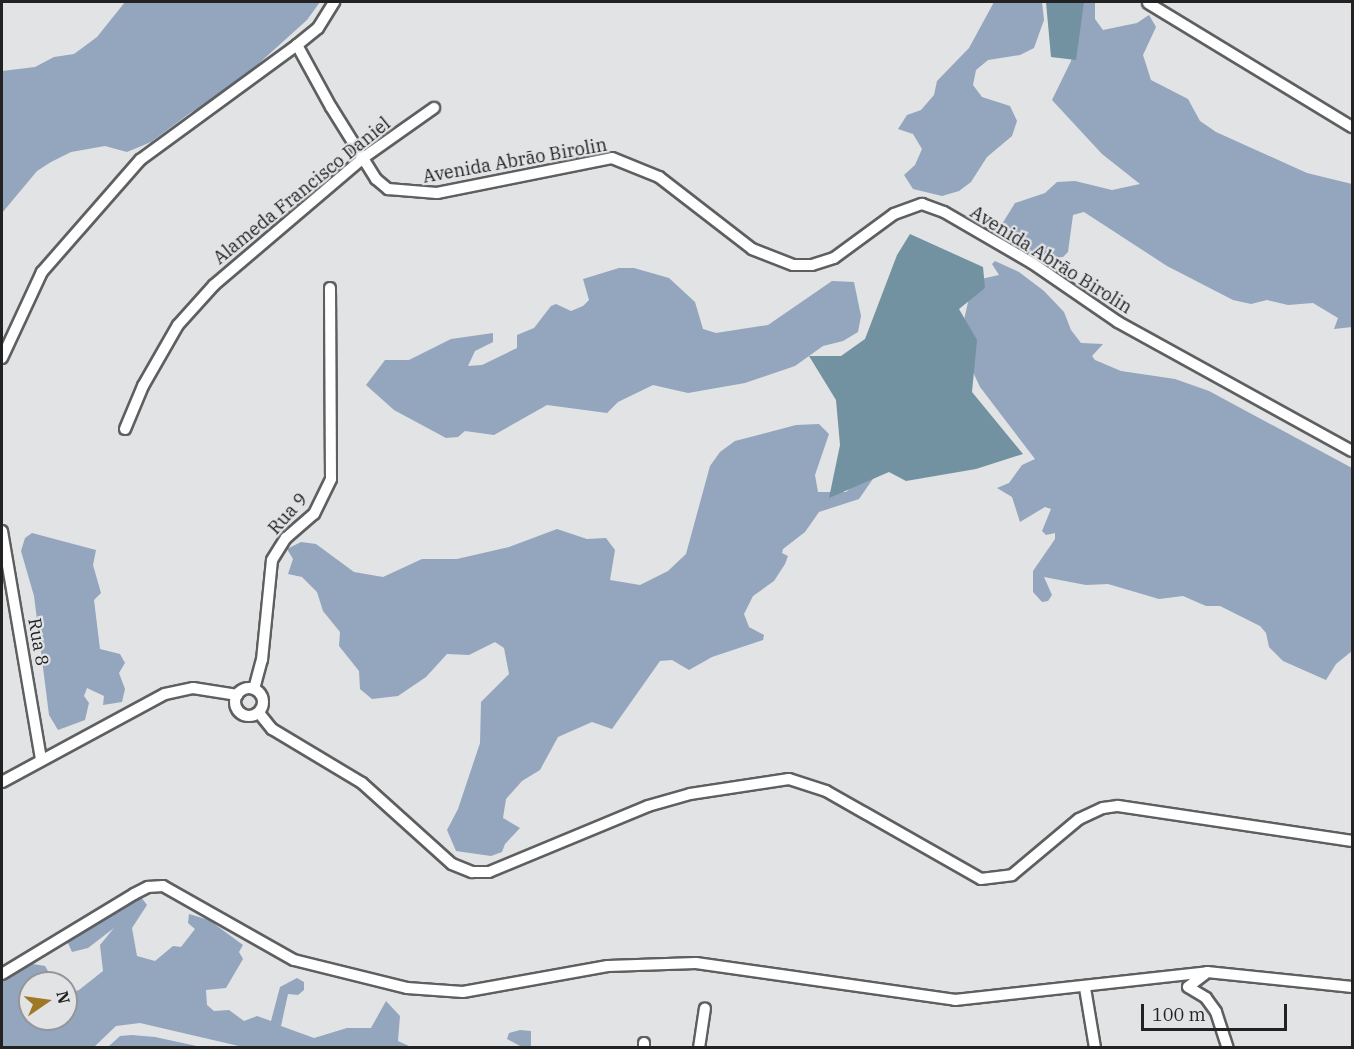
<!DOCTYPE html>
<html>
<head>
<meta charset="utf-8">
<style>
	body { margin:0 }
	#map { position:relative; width:1354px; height:1049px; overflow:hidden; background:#e1e3e5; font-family:"IBM Plex Serif",serif }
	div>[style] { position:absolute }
	.forest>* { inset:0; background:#94a5be }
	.water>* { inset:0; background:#7392a1 }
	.roads { filter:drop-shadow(2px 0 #5d5f61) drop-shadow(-2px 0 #5d5f61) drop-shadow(0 2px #5d5f61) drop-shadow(0 -2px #5d5f61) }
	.street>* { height:10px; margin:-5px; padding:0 5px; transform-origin:5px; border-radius:5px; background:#fff }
	.street>.ring { margin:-5px; padding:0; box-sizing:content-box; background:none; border:10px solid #fff; border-radius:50% }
	span { translate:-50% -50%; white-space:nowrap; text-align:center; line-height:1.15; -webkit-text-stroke:4.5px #e1e3e5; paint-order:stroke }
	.street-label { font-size:18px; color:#222223 }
	.frame { position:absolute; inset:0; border:3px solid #222223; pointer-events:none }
	.north { position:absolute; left:18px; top:971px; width:60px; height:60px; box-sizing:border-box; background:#e1e3e5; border:2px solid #959697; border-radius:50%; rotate:77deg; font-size:16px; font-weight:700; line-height:24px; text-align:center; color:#222223 }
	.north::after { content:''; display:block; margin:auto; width:21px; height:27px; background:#9e7825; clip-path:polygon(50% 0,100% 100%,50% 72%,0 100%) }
	.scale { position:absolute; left:1141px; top:1004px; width:146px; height:27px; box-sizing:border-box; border:3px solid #222223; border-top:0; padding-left:8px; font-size:18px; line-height:21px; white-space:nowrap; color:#222223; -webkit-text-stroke:4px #e1e3e5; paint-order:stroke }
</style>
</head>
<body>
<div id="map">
	<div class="forest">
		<div style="clip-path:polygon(125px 2px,320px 2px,307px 20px,226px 93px,190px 113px,151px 142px,127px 152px,105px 146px,71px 152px,51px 162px,37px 171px,2px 213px,2px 71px,35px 67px,54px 57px,74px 54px,97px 37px)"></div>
		<div style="clip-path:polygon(994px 2px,1042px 2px,1044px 20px,1034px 48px,1020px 55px,988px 60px,976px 70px,973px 85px,982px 97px,1010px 106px,1017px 121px,1012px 136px,987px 157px,971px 182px,959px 191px,942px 196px,913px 189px,904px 175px,915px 165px,922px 149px,913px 134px,898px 129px,907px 115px,921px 110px,934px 95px,937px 81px,969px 48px)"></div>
		<div style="clip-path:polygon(1081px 2px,1095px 2px,1095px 19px,1103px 30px,1137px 23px,1149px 15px,1156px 27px,1143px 55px,1151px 80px,1188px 99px,1200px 121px,1216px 132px,1307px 173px,1352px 184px,1352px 327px,1334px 329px,1338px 318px,1313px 303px,1288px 305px,1267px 300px,1251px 304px,1233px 300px,1167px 266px,1084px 212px,1073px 215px,1068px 252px,1063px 257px,1041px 260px,1018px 245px,1002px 224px,1015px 203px,1045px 193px,1057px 182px,1075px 181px,1112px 190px,1140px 184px,1102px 154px,1052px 100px,1071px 61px)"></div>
		<div style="clip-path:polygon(995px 261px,1019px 272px,1044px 291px,1064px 312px,1071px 330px,1081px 343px,1103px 344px,1092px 356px,1095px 360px,1121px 371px,1175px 379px,1209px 391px,1352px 468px,1352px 651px,1336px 664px,1326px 680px,1283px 661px,1269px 647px,1266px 633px,1260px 626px,1220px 606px,1206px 606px,1183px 596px,1159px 599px,1108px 584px,1086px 585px,1044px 577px,1052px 595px,1048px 601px,1042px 602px,1033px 592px,1033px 571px,1055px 539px,1055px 533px,1046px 535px,1042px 531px,1051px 509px,1045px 507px,1020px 522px,1012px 497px,997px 488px,1009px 483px,1022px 465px,1035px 459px,980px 387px,973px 372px,964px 320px,970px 293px,981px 279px,999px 275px,992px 264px)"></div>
		<div style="clip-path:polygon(619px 268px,634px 268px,669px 278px,695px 302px,703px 329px,716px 333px,768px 325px,832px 281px,854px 282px,861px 316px,858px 332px,843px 341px,823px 346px,795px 366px,745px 383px,688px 393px,653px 385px,618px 402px,607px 413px,547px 405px,494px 435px,465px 431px,458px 437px,446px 438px,394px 410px,366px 385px,385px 360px,409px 360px,451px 339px,493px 333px,493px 342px,475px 351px,468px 366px,482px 365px,517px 348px,517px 335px,534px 328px,551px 306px,556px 304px,571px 311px,583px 306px,589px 300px,583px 279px)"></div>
		<div style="clip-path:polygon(819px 424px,829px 434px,815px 475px,818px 492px,846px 492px,868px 472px,877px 473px,859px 499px,819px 512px,805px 532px,783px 549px,782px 553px,788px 556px,785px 564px,774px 581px,753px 596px,744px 614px,749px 627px,764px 635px,763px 640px,712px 657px,689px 670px,672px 660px,660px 661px,612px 729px,592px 722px,558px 737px,540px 770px,522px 781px,506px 799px,503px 818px,520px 828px,505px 844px,502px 852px,491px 856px,456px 851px,447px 830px,458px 809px,480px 743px,481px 702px,509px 674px,504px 648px,495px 642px,469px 655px,447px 654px,426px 677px,398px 696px,372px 699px,360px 689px,359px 671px,339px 646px,340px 632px,323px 611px,317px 592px,302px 577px,288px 574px,293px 559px,287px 549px,301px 542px,316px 544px,354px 572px,383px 577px,422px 559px,457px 559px,509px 547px,557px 529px,587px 539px,606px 538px,615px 550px,610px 580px,640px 585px,668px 571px,686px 554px,710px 466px,720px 452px,735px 441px,796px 425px)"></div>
		<div style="clip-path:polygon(32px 533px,96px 550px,93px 565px,101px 593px,94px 600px,100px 649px,120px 654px,125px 663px,119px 673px,125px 689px,122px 702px,103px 705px,104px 696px,87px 688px,84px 696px,89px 703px,85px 720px,58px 730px,49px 715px,34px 596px,21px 551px,25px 538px)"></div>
		<div style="clip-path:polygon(141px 897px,147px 905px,132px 928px,137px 956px,155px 961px,173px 946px,181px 947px,195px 929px,188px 923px,189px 914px,209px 920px,243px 945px,239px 952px,243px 959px,226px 988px,206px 990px,207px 1005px,214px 1011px,229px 1010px,244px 1021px,257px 1016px,271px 1021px,280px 987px,297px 978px,304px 982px,304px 990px,298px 995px,288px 994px,281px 1026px,314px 1038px,347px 1028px,371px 1028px,386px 1001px,400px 1016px,398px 1041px,411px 1047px,243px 1047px,140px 1023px,116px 1026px,94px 1047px,2px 1047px,2px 980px,33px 964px,45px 966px,55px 983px,30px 983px,30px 1019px,66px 1019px,66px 994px,79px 990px,103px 971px,100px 945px,114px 928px,88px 948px,72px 952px,67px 941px)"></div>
		<div style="clip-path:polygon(520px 1030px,531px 1031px,531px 1047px,522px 1047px,507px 1039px,509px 1033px)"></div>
		<div style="clip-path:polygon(132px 1035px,155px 1037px,201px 1047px,108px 1047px,120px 1036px)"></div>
	</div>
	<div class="water">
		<div style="clip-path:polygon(1046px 2px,1084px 2px,1076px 60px,1051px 57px)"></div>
		<div style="clip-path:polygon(910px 234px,983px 267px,985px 288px,959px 309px,977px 340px,972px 392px,1023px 454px,976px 469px,906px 481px,889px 472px,829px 498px,840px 445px,836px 400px,809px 356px,841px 356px,865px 339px,897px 255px)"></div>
	</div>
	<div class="roads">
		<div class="street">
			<div style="left:1148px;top:3px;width:239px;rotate:31.3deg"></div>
			<div style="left:297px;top:45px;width:71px;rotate:61.3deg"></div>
			<div style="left:331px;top:107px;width:85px;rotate:58deg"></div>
			<div style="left:376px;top:179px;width:16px;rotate:40deg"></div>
			<div style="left:388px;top:189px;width:49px;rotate:4.7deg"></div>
			<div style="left:437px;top:193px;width:178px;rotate:-11.3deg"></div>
			<div style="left:612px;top:158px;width:51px;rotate:22deg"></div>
			<div style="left:659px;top:177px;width:118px;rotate:37.7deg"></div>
			<div style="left:752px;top:249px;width:44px;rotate:21.3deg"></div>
			<div style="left:793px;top:265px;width:19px"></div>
			<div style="left:812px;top:265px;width:23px;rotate:-18deg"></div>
			<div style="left:834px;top:258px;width:74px;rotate:-36.3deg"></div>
			<div style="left:894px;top:214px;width:30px;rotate:-20deg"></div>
			<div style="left:922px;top:204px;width:23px;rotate:20deg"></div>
			<div style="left:944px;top:212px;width:102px;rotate:30.1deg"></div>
			<div style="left:1032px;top:263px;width:104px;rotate:34.5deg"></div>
			<div style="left:1118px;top:322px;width:267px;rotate:28.9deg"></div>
			<div style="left:2px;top:358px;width:95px;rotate:-65.1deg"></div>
			<div style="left:42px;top:272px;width:149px;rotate:-48.8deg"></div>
			<div style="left:140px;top:160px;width:195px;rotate:-36.2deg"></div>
			<div style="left:297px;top:45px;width:27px;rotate:-39deg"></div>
			<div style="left:318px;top:28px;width:31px;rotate:-58deg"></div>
			<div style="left:125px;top:429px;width:47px;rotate:-67.3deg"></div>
			<div style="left:143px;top:386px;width:70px;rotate:-60.2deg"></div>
			<div style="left:178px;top:325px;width:54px;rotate:-48deg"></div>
			<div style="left:214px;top:285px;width:196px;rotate:-40.4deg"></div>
			<div style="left:363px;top:158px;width:87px;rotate:-35.2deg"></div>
			<div style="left:2px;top:531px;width:230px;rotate:80.3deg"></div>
			<div class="ring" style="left:235px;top:688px;width:18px;height:18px"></div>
			<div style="left:254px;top:689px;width:30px;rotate:-75deg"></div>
			<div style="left:262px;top:660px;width:100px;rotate:-84.3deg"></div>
			<div style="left:272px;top:560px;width:26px;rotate:-58deg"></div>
			<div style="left:286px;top:538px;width:37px;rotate:-41deg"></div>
			<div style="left:314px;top:514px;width:39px;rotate:-64deg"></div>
			<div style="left:331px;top:479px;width:191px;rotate:-90.3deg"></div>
			<div style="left:259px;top:713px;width:21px;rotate:51deg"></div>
			<div style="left:272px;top:729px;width:105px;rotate:31deg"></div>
			<div style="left:362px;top:783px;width:121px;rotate:42deg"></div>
			<div style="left:452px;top:864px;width:22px;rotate:22deg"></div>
			<div style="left:472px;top:872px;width:17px"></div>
			<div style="left:489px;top:872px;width:172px;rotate:-22.5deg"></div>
			<div style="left:648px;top:806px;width:44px;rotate:-15.9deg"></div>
			<div style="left:690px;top:794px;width:100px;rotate:-8.6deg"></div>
			<div style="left:789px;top:779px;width:39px;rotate:18deg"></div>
			<div style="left:826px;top:791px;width:178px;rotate:29.6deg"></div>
			<div style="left:981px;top:879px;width:31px;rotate:-7deg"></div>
			<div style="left:1012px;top:875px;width:87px;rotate:-39.9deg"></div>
			<div style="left:1079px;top:819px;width:26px;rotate:-25deg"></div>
			<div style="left:1103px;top:808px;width:15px;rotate:-8deg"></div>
			<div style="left:1118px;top:806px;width:237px;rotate:8.5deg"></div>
			<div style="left:2px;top:782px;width:185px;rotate:-28.4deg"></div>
			<div style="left:165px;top:694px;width:29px;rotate:-12deg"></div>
			<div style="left:193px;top:688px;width:45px;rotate:9deg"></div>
			<div style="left:2px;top:974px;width:154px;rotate:-31.2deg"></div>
			<div style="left:134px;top:894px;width:16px;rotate:-27deg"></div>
			<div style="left:148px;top:887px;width:15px;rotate:-4deg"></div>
			<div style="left:163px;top:886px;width:150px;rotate:29.5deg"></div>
			<div style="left:294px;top:960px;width:116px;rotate:13.9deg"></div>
			<div style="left:407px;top:988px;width:56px;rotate:4.1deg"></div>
			<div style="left:463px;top:992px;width:147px;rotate:-10.2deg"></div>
			<div style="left:608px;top:966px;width:88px;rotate:-2deg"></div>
			<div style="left:696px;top:963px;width:262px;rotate:8.1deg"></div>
			<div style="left:955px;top:1000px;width:254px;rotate:-6.3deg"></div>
			<div style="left:1207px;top:972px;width:146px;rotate:5.9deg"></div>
			<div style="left:1205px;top:974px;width:21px;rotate:143deg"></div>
			<div style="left:1188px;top:987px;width:21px;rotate:31deg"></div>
			<div style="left:1206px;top:998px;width:17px;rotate:54deg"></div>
			<div style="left:1216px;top:1012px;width:38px;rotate:72deg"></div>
			<div style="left:1085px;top:988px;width:61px;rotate:80.5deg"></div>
			<div style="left:644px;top:1048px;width:5px;rotate:-90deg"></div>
			<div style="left:699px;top:1048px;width:40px;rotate:-81.5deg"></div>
		</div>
	</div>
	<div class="street-label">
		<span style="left:515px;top:161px;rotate:-10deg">Avenida Abrão Birolin</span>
		<span style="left:302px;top:191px;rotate:-39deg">Alameda Francisco Daniel</span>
		<span style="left:1051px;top:260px;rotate:32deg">Avenida Abrão Birolin</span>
		<span style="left:288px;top:514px;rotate:-48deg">Rua 9</span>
		<span style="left:38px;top:642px;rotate:80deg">Rua 8</span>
	</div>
	<div class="frame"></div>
	<div class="north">N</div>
	<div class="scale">100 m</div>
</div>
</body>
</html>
